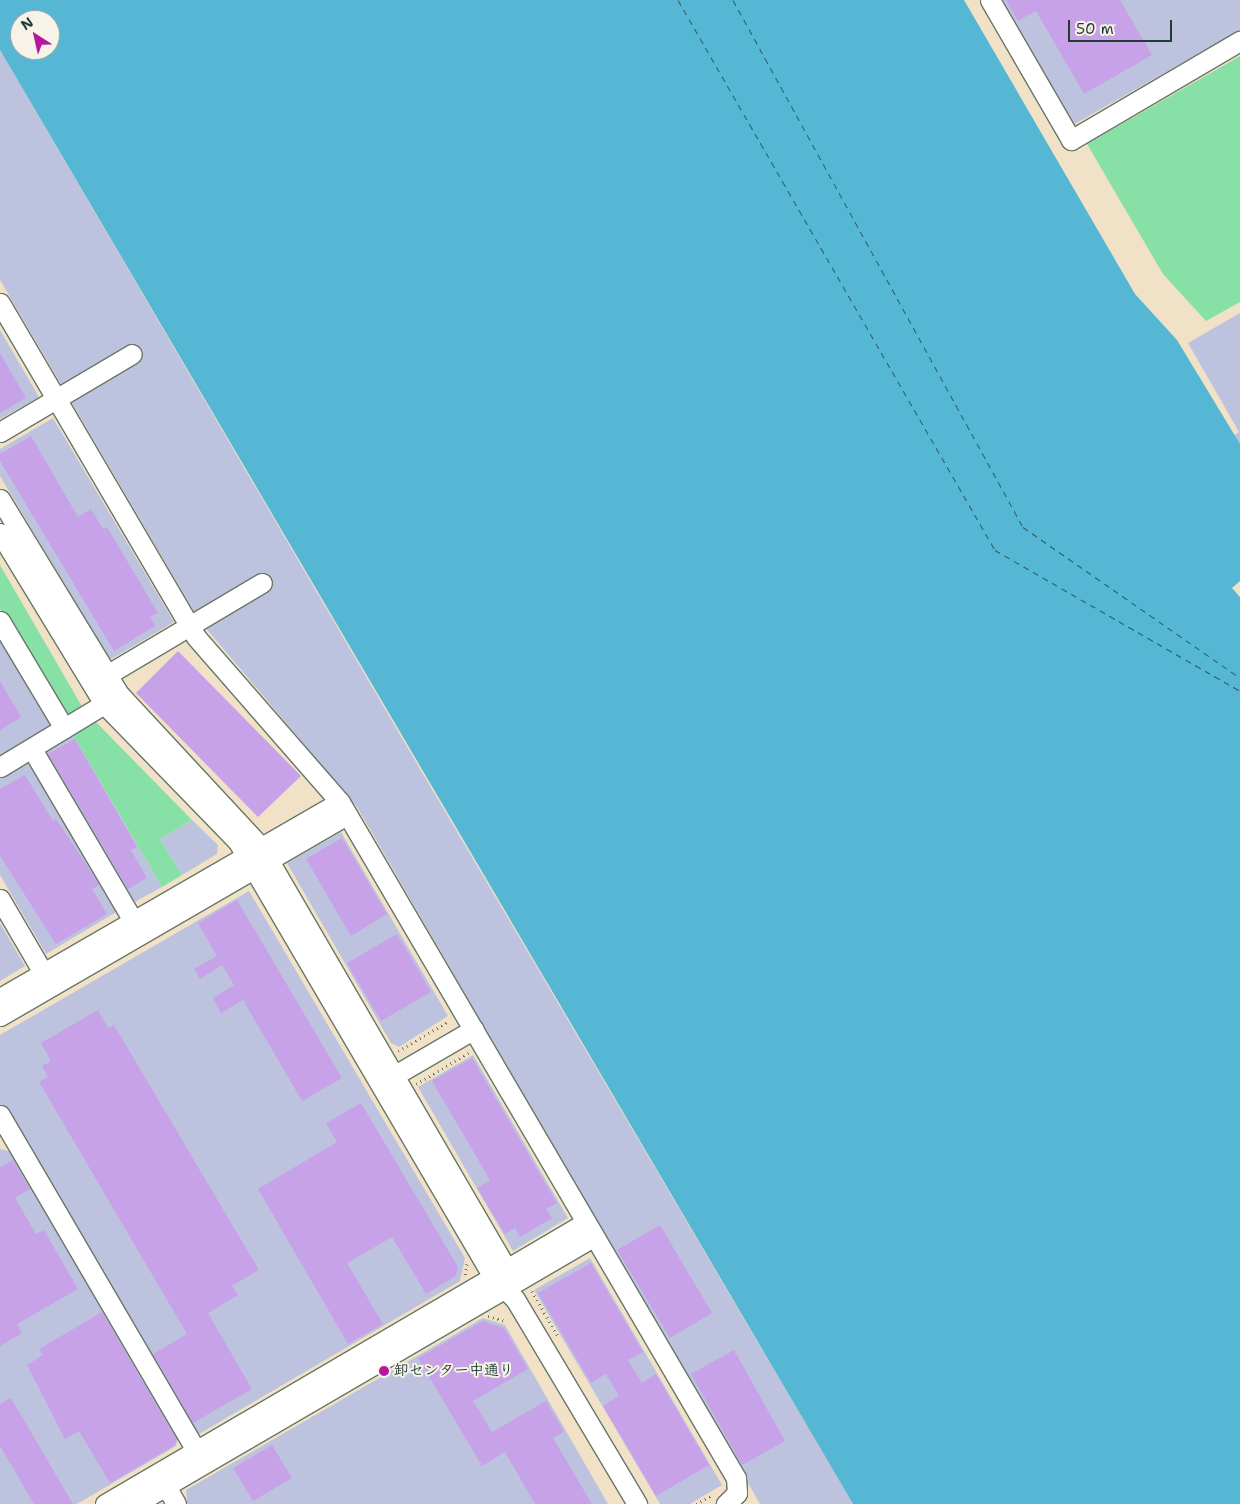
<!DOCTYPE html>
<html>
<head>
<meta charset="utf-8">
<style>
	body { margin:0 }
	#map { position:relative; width:1240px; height:1504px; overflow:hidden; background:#f1e2c7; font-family:"Shantell Sans","Klee One",sans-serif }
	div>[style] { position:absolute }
	.industrial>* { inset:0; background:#bdc3de }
	.green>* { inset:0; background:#87e0a5 }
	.water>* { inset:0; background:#56b7d5 }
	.ferry>* { height:1px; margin-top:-0.5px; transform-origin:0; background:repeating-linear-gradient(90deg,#2d5c5c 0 6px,transparent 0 11px) }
	.building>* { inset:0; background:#c7a2e8 }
	.path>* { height:2.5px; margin-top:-1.25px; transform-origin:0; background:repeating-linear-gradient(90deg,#687767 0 1px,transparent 0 5px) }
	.roads { filter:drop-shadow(1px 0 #687767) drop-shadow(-1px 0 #687767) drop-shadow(0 1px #687767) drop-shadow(0 -1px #687767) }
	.minor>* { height:19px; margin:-9.5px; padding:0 9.5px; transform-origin:9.5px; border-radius:9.5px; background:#fff }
	.dots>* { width:14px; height:14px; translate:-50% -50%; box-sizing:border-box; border:2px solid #f7f3e8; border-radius:50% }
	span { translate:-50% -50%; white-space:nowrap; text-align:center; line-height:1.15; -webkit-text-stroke:4px #f7f3e8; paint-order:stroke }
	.poi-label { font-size:15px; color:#1f3d34; font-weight:700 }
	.left { translate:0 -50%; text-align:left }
	.north { position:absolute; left:10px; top:10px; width:50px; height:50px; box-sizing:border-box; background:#f7f3e8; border:1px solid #a1aaa0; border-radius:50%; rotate:325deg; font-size:14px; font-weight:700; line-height:20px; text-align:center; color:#1f3d34 }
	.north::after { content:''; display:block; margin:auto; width:18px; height:22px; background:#b5179e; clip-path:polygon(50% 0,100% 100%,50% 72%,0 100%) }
	.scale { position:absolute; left:1068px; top:20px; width:104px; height:22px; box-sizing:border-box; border:2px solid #1f3d34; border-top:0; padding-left:6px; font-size:15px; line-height:18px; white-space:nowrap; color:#1f3d34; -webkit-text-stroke:4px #f7f3e8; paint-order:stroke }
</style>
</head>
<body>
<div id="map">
	<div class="industrial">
		<div style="clip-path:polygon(1001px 0,1240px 0,1240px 30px,1073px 125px)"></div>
		<div style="clip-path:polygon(0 50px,423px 774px,853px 1504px,760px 1504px,357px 807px,199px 620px,0 280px)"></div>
		<div style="clip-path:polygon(1240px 313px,1240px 444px,1234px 435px,1239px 432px,1188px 343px)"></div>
		<div style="clip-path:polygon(0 330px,39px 397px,0 419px)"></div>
		<div style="clip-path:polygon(53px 418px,174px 622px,110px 660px,0 476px,0 449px)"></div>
		<div style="clip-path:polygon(0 634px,51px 722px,49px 731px,0 759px)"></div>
		<div style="clip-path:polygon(73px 735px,162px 887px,131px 904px,45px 758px,47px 750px)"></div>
		<div style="clip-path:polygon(23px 763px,34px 766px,118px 911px,46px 954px,0 875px,0 776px)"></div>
		<div style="clip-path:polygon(192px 820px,218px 845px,217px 854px,182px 875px,160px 839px)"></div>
		<div style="clip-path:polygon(341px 832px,448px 1016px,399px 1047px,391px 1043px,287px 863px)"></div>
		<div style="clip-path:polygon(249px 891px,465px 1258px,460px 1281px,199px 1434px,188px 1430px,0 1107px,0 1035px)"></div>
		<div style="clip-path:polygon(0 923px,25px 966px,0 981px)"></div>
		<div style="clip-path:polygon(473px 1055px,568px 1218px,513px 1251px,418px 1087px)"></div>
		<div style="clip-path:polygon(0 1149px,13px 1152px,178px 1437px,176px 1446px,77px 1504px,0 1504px)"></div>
		<div style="clip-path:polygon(590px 1258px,722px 1485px,690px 1504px,660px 1504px,534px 1290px)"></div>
		<div style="clip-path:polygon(483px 1318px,505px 1325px,608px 1504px,187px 1504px,186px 1490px)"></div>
	</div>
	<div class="green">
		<div style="clip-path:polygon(1240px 56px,1240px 302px,1206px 321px,1163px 274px,1087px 144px)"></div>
		<div style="clip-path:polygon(0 565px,84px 710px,73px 716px,62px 714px,0 609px)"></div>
		<div style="clip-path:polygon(95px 721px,192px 820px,160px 839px,182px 875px,162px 887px,73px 735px)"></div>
	</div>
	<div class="water">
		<div style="clip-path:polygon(evenodd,0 0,964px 0,1135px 294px,1177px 340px,1240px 444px,1240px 581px,1232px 588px,1240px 597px,1240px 1504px,853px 1504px,0 50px,0 0,20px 20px,50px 20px,50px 50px,20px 50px,20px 20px)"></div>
	</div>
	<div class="ferry">
		<div style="left:678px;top:0;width:635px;rotate:60.04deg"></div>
		<div style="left:995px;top:550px;width:283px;rotate:29.9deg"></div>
		<div style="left:733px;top:0;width:602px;rotate:61.18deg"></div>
		<div style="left:1023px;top:527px;width:264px;rotate:34.8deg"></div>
	</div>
	<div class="building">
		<div style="clip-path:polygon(1006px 0,1120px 0,1152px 55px,1084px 94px,1036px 11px,1018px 21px)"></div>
		<div style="clip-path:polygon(0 353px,26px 398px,0 413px)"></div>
		<div style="clip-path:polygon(31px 436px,78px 517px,91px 509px,103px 529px,107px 527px,158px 613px,150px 617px,155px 626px,114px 651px,0 461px,0 454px)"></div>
		<div style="clip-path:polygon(178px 651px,301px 776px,258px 817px,136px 693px)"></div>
		<div style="clip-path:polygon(0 681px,21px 717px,0 730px)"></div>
		<div style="clip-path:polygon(75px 739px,137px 847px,131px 850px,147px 878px,128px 889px,48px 754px)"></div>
		<div style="clip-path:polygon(25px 775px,53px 821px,56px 819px,86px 864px,99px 885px,92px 889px,107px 914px,56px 944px,0 856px,0 789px)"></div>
		<div style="clip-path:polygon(342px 838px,387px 914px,351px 936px,306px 859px)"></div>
		<div style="clip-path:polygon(237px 900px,342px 1078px,302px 1101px,243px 1000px,221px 1013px,213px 998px,234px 985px,222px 965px,200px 979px,194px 969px,217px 956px,198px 923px)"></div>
		<div style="clip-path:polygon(397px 934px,431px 992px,381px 1021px,347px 963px)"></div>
		<div style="clip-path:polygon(98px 1010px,108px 1028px,114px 1025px,259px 1270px,232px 1286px,238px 1295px,208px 1313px,252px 1389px,193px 1423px,153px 1354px,187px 1334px,39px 1082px,48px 1077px,42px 1066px,51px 1061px,41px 1043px)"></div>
		<div style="clip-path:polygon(472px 1058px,557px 1203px,546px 1209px,552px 1218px,520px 1237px,515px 1228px,505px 1234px,477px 1188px,490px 1180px,432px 1081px)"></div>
		<div style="clip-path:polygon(361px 1103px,458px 1267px,456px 1276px,426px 1294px,392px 1237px,347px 1263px,383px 1324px,348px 1344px,258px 1189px,337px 1142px,326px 1123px)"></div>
		<div style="clip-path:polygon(13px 1160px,30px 1189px,15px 1198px,36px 1234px,44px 1230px,78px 1289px,17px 1324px,22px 1333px,0 1346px,0 1167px)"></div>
		<div style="clip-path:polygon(660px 1225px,712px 1313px,670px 1338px,617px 1250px)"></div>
		<div style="clip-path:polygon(591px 1263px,643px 1352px,628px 1360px,642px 1383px,656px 1374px,709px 1465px,656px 1496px,603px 1406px,619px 1396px,606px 1374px,591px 1383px,538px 1293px)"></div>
		<div style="clip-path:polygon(102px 1312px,177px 1440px,175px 1445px,110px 1483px,79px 1431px,65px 1439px,27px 1365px,43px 1355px,39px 1349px)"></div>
		<div style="clip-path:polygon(483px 1321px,504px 1328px,528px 1369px,473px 1401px,492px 1432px,546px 1401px,564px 1432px,553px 1438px,592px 1504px,535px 1504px,505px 1452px,482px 1466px,418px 1358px)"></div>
		<div style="clip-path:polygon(734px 1350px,785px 1441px,742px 1465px,691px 1374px)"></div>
		<div style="clip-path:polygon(11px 1398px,73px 1504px,34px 1504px,0 1446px,0 1404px)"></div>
		<div style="clip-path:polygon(272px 1445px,292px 1478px,253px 1501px,233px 1468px)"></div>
	</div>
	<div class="path">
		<div style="left:398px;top:1051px;width:59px;rotate:-30.5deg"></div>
		<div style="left:416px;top:1084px;width:61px;rotate:-30.8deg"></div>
		<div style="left:465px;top:1275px;width:12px;rotate:-81deg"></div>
		<div style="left:532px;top:1291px;width:52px;rotate:60deg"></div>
		<div style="left:488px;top:1316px;width:19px;rotate:16deg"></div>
		<div style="left:696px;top:1504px;width:18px;rotate:-29deg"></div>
	</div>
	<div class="roads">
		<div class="minor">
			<div style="left:990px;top:0;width:162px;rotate:59.9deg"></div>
			<div style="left:1071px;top:140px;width:196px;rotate:-30.4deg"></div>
			<div style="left:0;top:303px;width:387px;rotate:59.6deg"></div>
			<div style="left:196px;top:637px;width:219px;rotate:48.9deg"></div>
			<div style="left:340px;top:802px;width:783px;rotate:59.64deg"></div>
			<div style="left:736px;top:1478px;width:15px;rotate:86deg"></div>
			<div style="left:737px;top:1493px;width:16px;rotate:135deg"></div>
			<div style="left:0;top:432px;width:153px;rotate:-30.6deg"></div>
			<div style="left:0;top:499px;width:228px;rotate:58.6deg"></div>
			<div style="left:119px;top:694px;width:209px;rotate:47.1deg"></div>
			<div style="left:261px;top:847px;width:488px;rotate:59.8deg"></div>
			<div style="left:507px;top:1269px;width:18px;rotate:87deg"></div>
			<div style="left:0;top:533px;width:200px;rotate:58.7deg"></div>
			<div style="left:104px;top:704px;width:192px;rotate:45.8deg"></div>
			<div style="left:238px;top:842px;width:504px;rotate:59.62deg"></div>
			<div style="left:493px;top:1277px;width:31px;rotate:45deg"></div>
			<div style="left:515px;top:1299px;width:239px;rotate:59.2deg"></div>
			<div style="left:0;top:621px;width:125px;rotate:59.1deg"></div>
			<div style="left:95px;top:682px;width:194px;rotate:-30.7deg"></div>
			<div style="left:32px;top:749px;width:211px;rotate:59.5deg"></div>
			<div style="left:0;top:767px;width:133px;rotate:-31.2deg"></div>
			<div style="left:0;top:899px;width:97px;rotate:59.7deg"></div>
			<div style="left:0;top:998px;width:392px;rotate:-30deg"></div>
			<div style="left:0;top:1016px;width:401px;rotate:-30.1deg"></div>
			<div style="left:383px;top:1082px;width:105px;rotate:-30.2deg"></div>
			<div style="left:0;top:1115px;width:401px;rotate:59.7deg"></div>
			<div style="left:160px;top:1475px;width:33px;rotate:61deg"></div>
			<div style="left:105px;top:1504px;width:556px;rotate:-30.35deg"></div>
			<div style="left:135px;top:1504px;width:530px;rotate:-30.24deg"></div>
		</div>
	</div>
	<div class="dots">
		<div style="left:384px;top:1371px;background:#b5179e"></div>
	</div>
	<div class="poi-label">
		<span class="left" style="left:394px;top:1371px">卸センター中通り</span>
	</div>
	<div class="north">N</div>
	<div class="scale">50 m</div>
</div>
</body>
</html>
